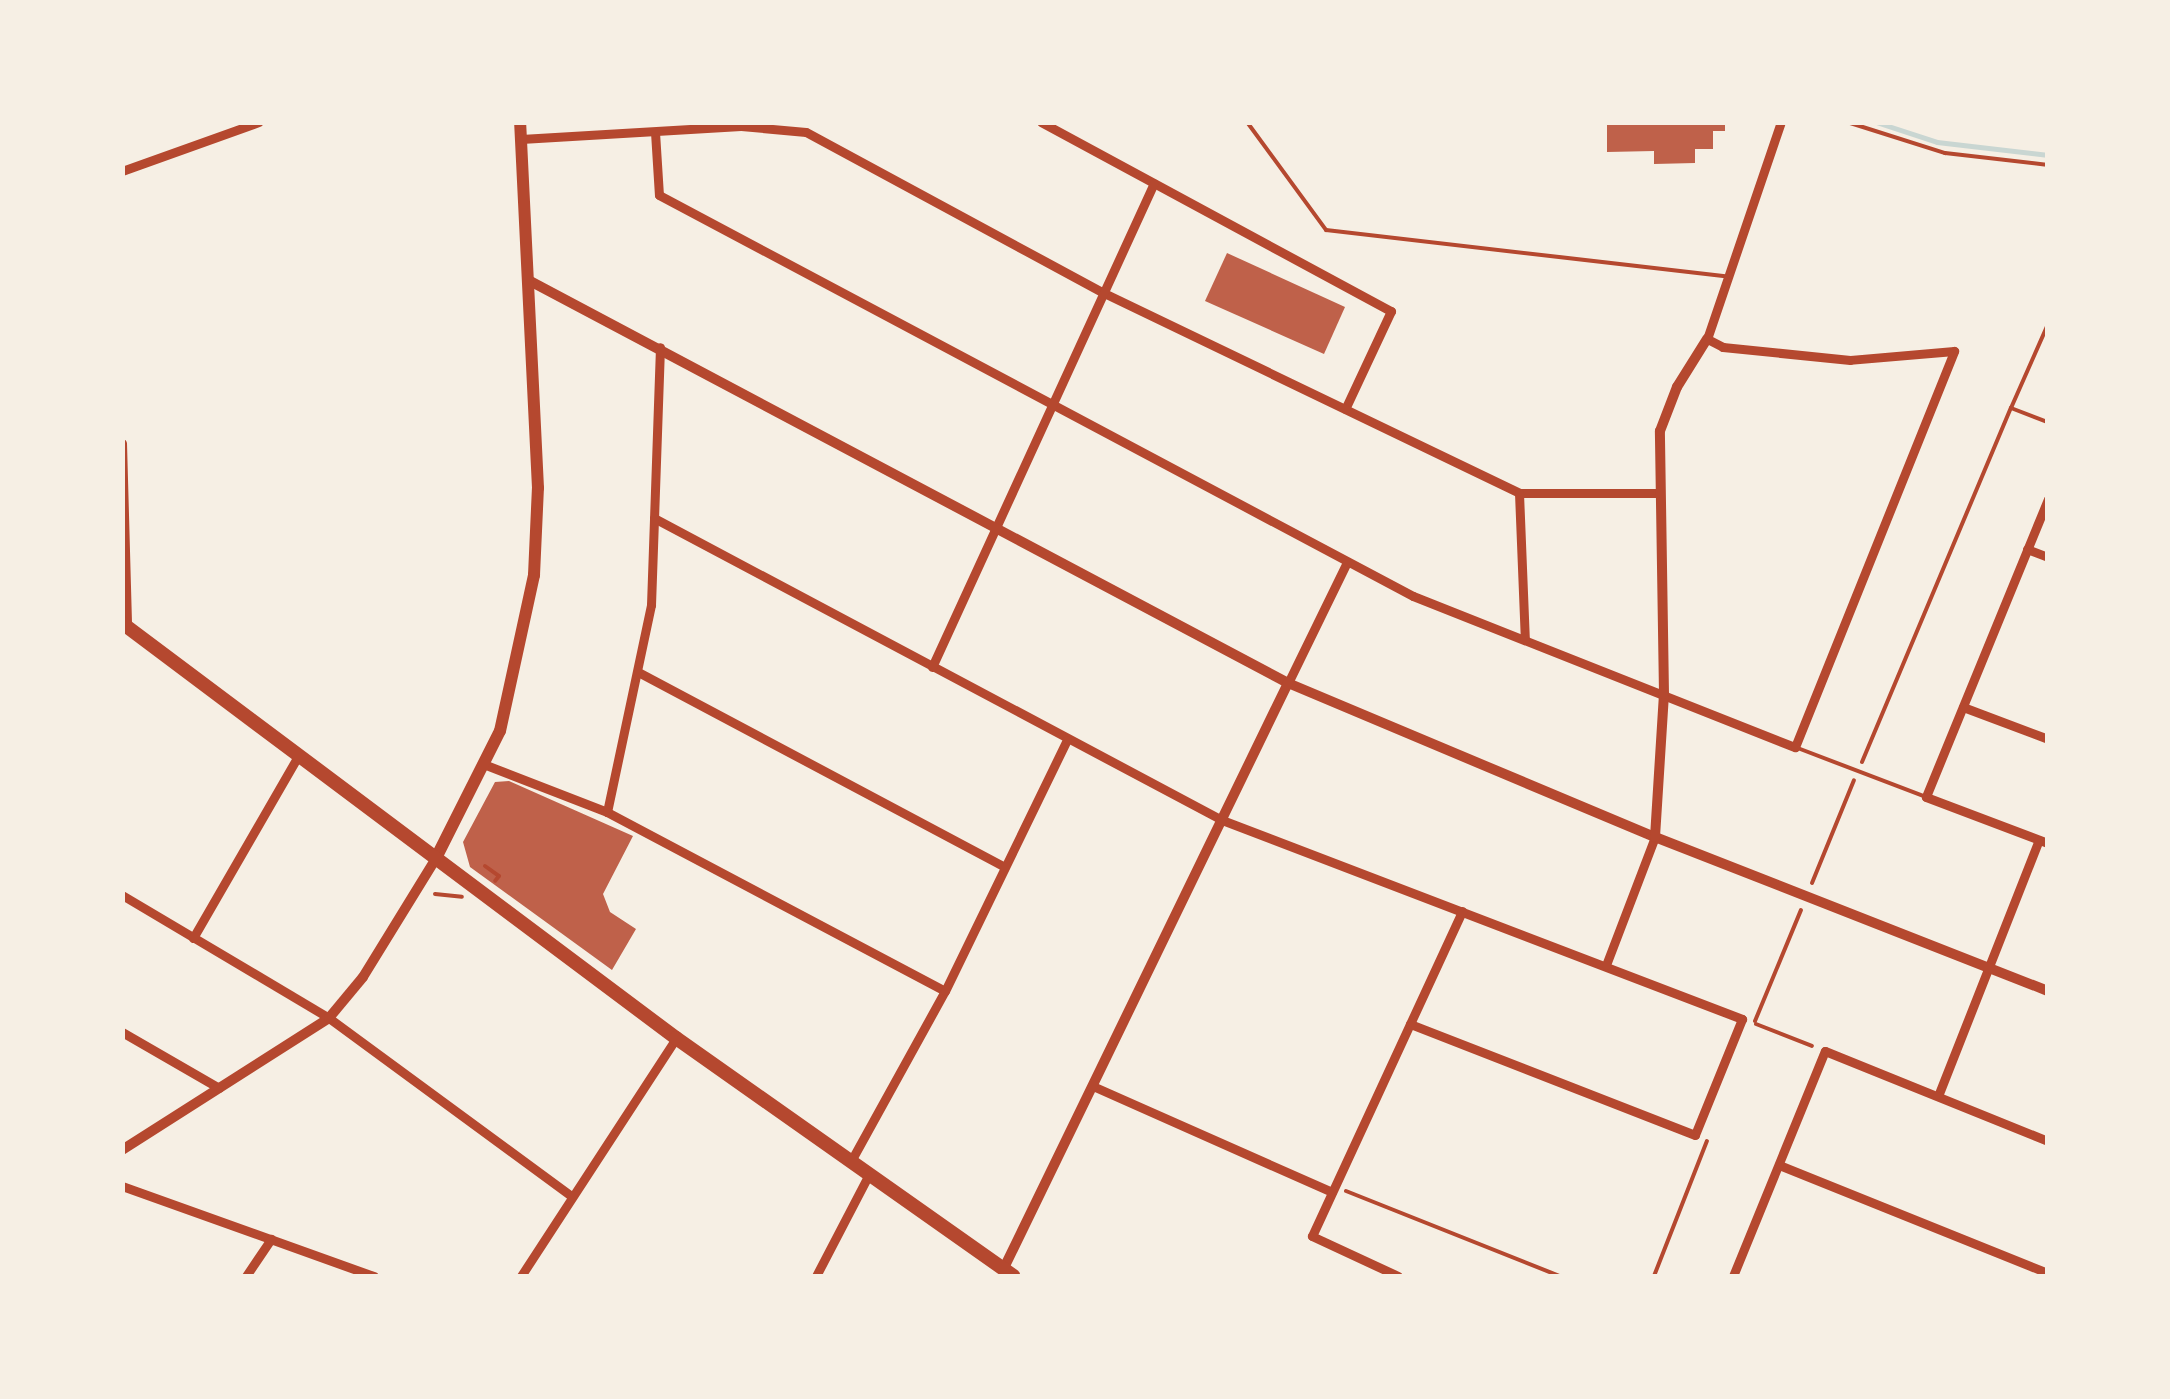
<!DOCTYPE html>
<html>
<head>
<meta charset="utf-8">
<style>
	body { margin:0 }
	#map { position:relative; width:2170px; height:1399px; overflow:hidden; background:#f6efe4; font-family:Arial,sans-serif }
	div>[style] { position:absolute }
	.stream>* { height:5px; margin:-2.5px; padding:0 2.5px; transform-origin:2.5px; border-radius:2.5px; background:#c9d6d2 }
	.building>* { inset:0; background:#bf614a }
	.path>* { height:4px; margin:-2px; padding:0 2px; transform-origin:2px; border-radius:2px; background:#b5482f }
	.service>* { height:4px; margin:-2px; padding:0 2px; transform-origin:2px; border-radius:2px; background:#b5482f }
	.minor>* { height:9px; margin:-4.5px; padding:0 4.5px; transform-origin:4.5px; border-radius:4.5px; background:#b5482f }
	.tertiary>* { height:10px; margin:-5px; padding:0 5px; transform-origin:5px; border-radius:5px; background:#b5482f }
	.primary>* { height:12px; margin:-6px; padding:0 6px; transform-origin:6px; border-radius:6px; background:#b5482f }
	.trunk>* { height:14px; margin:-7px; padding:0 7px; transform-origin:7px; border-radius:7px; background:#b5482f }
	span { translate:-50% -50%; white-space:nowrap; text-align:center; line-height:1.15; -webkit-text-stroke:10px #f6efe4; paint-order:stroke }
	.frame { position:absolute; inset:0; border:125px solid #f6efe4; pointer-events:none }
</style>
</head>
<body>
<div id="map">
	<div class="stream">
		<div style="left:1876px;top:122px;width:64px;rotate:18.2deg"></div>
		<div style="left:1937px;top:142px;width:112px;rotate:6.7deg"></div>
	</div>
	<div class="building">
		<div style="clip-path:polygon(1607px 122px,1725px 122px,1725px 131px,1713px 131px,1713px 149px,1695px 149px,1695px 163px,1654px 164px,1654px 151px,1607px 152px)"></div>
		<div style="clip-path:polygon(1227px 253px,1345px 307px,1324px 354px,1205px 301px)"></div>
		<div style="clip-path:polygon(509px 781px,633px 836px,603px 894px,610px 912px,636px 929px,612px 970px,470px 867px,463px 842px,495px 782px)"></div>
	</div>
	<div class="path">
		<div style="left:1847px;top:122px;width:103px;rotate:17.6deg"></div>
		<div style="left:1945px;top:153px;width:104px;rotate:6.6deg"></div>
		<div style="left:2011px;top:408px;width:92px;rotate:-66.2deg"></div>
		<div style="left:1862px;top:762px;width:384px;rotate:-67.2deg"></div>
		<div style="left:2011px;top:408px;width:40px;rotate:21deg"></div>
		<div style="left:485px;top:866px;width:17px;rotate:36deg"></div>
		<div style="left:499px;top:876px;width:6px;rotate:129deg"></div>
		<div style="left:1812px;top:883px;width:111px;rotate:-67.8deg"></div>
		<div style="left:435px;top:894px;width:27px;rotate:6deg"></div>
		<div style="left:1755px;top:1021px;width:120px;rotate:-67.5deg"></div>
		<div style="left:1756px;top:1024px;width:60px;rotate:21.4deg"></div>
		<div style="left:1346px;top:1191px;width:230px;rotate:21.7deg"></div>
		<div style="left:1654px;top:1276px;width:145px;rotate:-68.6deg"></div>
	</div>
	<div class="service">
		<div style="left:1247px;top:122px;width:134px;rotate:53.8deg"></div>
		<div style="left:1326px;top:230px;width:402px;rotate:6.6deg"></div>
		<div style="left:1795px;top:747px;width:140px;rotate:20.9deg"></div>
	</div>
	<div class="minor">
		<div style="left:1041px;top:122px;width:398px;rotate:28.4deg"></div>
		<div style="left:1391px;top:311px;width:108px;rotate:115.1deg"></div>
		<div style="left:655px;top:132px;width:63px;rotate:86.4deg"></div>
		<div style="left:659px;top:195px;width:854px;rotate:28.01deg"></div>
		<div style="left:1413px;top:596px;width:411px;rotate:21.6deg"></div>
		<div style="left:1795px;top:747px;width:427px;rotate:-68.1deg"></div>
		<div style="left:1954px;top:351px;width:104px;rotate:175.1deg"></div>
		<div style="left:1850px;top:360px;width:128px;rotate:-174.2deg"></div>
		<div style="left:1723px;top:347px;width:18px;rotate:-153deg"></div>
		<div style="left:1707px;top:339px;width:229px;rotate:-71.2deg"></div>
		<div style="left:521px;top:139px;width:220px;rotate:-3.4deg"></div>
		<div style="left:741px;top:126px;width:65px;rotate:5.3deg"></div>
		<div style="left:806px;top:132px;width:339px;rotate:28.4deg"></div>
		<div style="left:1104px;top:293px;width:461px;rotate:25.7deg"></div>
		<div style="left:1519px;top:493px;width:139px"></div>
		<div style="left:122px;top:171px;width:145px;rotate:-19.7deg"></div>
		<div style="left:122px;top:443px;width:183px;rotate:88.4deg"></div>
		<div style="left:1519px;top:493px;width:147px;rotate:87.7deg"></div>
		<div style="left:2048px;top:499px;width:322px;rotate:112.3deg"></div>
		<div style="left:1926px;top:797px;width:130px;rotate:20.7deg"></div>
		<div style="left:654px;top:518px;width:643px;rotate:28deg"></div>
		<div style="left:1222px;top:820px;width:557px;rotate:20.94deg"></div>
		<div style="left:1742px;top:1019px;width:125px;rotate:112.1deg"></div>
		<div style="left:1695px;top:1135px;width:306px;rotate:-158.7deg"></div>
		<div style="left:2027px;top:549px;width:22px;rotate:21deg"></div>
		<div style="left:932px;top:667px;width:532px;rotate:-65.36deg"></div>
		<div style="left:640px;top:673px;width:413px;rotate:28deg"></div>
		<div style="left:1288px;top:683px;width:135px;rotate:-64deg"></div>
		<div style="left:1963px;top:707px;width:91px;rotate:20.6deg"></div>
		<div style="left:486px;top:765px;width:130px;rotate:21.2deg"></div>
		<div style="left:607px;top:812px;width:382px;rotate:27.9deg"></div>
		<div style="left:607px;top:812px;width:212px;rotate:-78deg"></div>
		<div style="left:651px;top:605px;width:258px;rotate:-88deg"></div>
		<div style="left:122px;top:895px;width:241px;rotate:30.7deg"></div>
		<div style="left:329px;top:1018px;width:300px;rotate:36.3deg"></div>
		<div style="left:193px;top:938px;width:210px;rotate:-60deg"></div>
		<div style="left:1606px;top:965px;width:137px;rotate:-69.1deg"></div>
		<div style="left:122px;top:1032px;width:112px;rotate:30deg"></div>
		<div style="left:1095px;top:1087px;width:259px;rotate:23.9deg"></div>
		<div style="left:1938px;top:1096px;width:275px;rotate:-68.5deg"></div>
		<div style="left:851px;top:1161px;width:194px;rotate:-61.1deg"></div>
		<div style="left:945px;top:991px;width:279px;rotate:-64.1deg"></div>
		<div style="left:1779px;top:1165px;width:290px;rotate:21.9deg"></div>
		<div style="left:122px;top:1186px;width:268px;rotate:19.7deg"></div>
		<div style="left:246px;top:1276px;width:45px;rotate:-56deg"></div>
		<div style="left:521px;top:1276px;width:284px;rotate:-56.9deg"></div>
		<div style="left:816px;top:1276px;width:115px;rotate:-62.5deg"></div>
		<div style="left:1398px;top:1276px;width:95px;rotate:-155.1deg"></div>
		<div style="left:1312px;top:1236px;width:358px;rotate:-65.2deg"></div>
		<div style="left:1733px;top:1276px;width:243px;rotate:-67.8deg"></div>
		<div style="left:1825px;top:1051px;width:240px;rotate:22deg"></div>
	</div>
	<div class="tertiary">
		<div style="left:530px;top:281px;width:858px;rotate:27.94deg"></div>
		<div style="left:1288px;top:683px;width:398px;rotate:22.8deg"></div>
		<div style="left:1655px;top:837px;width:422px;rotate:21.4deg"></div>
		<div style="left:1655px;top:837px;width:143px;rotate:-86.4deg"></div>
		<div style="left:1664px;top:694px;width:263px;rotate:-90.9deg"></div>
		<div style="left:1660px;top:431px;width:47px;rotate:-68.9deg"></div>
		<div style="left:1677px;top:387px;width:57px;rotate:-58deg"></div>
		<div style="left:122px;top:1150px;width:246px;rotate:-32.5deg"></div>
		<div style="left:329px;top:1018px;width:53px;rotate:-50.3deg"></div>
		<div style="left:363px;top:977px;width:137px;rotate:-58.4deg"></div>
		<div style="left:1003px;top:1270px;width:653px;rotate:-64.1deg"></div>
	</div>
	<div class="primary">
		<div style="left:435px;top:860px;width:144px;rotate:-63.3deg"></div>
		<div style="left:500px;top:731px;width:160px;rotate:-77.7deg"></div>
		<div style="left:534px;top:575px;width:87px;rotate:-87.4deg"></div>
		<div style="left:538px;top:488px;width:366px;rotate:-92.8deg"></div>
	</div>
	<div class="trunk">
		<div style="left:122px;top:623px;width:692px;rotate:36.84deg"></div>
		<div style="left:676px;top:1038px;width:413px;rotate:35.2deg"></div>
	</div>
	<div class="frame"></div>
</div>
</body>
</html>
